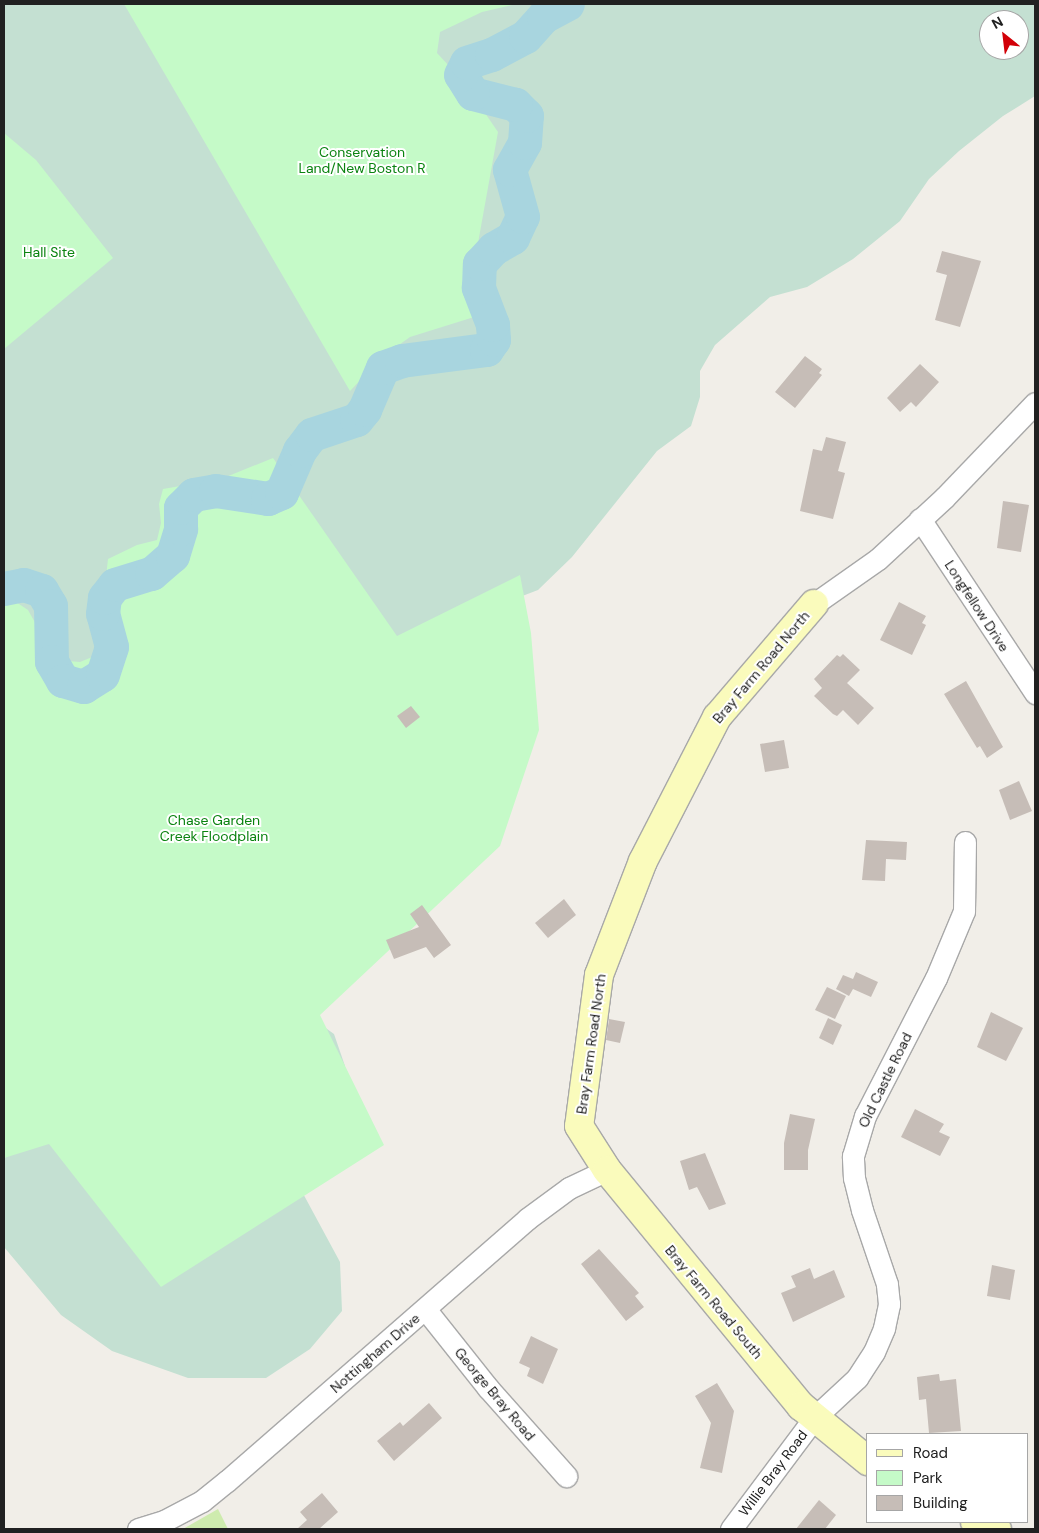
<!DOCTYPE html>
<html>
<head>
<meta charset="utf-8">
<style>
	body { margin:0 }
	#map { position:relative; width:1039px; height:1533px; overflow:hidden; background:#f1eee8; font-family:"DM Sans",sans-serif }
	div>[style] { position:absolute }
	.grass>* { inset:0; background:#ceebae }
	.wetland>* { inset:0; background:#c4e0d2 }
	.park>* { inset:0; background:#c5fac8 }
	.river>* { height:34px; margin:-17px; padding:0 17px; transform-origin:17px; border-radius:17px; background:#a8d5df }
	.building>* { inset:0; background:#c6bdb7 }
	.roads { filter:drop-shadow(1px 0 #a8a8a8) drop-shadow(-1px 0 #a8a8a8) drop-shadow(0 1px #a8a8a8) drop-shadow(0 -1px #a8a8a8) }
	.street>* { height:21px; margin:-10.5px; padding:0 10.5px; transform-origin:10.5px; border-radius:10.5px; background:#fff }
	.secondary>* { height:28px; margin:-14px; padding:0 14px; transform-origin:14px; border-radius:14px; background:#fafbbc }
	span { translate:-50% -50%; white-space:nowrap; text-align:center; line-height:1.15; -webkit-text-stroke:4px #fff; paint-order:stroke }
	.park-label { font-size:14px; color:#0a8310 }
	.street-label { font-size:14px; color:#212121 }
	.frame { position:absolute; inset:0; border:5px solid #212121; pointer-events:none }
	.legend { position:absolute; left:866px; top:1433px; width:162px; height:90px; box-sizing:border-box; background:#fff; border:1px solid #a6a6a6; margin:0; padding:6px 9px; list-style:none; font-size:15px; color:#212121 }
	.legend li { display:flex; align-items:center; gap:10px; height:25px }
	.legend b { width:25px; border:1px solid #a6a6a6 }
	.north { position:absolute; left:979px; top:10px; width:50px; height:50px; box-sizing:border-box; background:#fff; border:1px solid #a6a6a6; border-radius:50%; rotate:331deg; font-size:14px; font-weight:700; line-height:20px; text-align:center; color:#212121 }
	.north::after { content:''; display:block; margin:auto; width:18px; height:22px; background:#d20008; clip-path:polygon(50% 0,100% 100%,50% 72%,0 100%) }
</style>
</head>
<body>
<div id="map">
	<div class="grass">
		<div style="clip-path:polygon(218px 1509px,228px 1529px,183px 1529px)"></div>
	</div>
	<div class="wetland">
		<div style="clip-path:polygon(evenodd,4px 4px,1035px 4px,1035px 96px,1003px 116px,959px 151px,929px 179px,900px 221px,853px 259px,807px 287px,770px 297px,715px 345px,700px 371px,700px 397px,691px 426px,657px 451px,572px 557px,538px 590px,504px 603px,4px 1076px,4px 4px,989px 20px,1019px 20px,1019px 50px,989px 50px,989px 20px)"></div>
		<div style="clip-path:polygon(302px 1011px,334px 1034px,345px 1066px,346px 1088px,293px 1175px,340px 1262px,342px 1311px,310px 1349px,266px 1378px,188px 1378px,112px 1351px,61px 1315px,4px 1247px,4px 1158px)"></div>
	</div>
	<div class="park">
		<div style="clip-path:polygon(124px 4px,516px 4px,482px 12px,440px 32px,437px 53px,463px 81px,498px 132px,471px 282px,475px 291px,474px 317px,410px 337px,382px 357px,350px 391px)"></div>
		<div style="clip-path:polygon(4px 133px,36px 160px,113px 258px,4px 349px)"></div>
		<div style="clip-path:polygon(273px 458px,397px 636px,520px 575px,531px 633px,539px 730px,500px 846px,320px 1015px,384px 1145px,161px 1287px,49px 1144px,4px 1158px,4px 594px,28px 610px,56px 660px,80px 662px,97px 655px,108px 559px,137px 545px,157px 540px,161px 523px,159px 504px,163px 489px,221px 479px)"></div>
	</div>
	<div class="river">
		<div style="left:4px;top:589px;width:20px;rotate:-11deg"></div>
		<div style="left:24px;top:585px;width:19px;rotate:18deg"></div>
		<div style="left:42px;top:591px;width:17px;rotate:59deg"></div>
		<div style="left:51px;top:606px;width:56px;rotate:89deg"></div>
		<div style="left:52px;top:662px;width:22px;rotate:60deg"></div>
		<div style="left:63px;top:681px;width:22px;rotate:16deg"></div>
		<div style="left:84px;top:687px;width:22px;rotate:-32deg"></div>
		<div style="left:103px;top:675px;width:29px;rotate:-72deg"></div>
		<div style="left:112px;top:647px;width:34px;rotate:-105deg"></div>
		<div style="left:103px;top:614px;width:16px;rotate:-83deg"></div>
		<div style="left:105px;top:598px;width:16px;rotate:-52deg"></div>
		<div style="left:115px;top:585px;width:39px;rotate:-17deg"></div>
		<div style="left:152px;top:574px;width:28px;rotate:-41deg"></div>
		<div style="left:173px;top:556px;width:28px;rotate:-73deg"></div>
		<div style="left:181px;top:529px;width:21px;rotate:-90deg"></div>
		<div style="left:181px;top:508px;width:18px;rotate:-45deg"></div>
		<div style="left:194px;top:495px;width:22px;rotate:-10deg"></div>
		<div style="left:216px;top:491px;width:53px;rotate:8.7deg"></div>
		<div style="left:268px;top:499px;width:15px;rotate:-23deg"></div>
		<div style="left:282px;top:493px;width:46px;rotate:-66.8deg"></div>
		<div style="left:300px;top:451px;width:20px;rotate:-53deg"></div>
		<div style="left:312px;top:435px;width:47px;rotate:-18.4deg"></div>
		<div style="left:357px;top:420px;width:13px;rotate:-51deg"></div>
		<div style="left:365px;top:410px;width:46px;rotate:-66.8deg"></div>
		<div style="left:383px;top:368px;width:20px;rotate:-20deg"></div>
		<div style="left:402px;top:361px;width:86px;rotate:-7.4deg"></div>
		<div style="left:487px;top:350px;width:12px;rotate:-55deg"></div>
		<div style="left:494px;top:340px;width:15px;rotate:-94deg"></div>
		<div style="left:493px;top:325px;width:40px;rotate:-111deg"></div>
		<div style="left:479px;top:288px;width:24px;rotate:-88deg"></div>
		<div style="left:480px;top:264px;width:21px;rotate:-47deg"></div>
		<div style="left:494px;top:249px;width:22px;rotate:-30deg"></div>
		<div style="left:513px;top:238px;width:23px;rotate:-65deg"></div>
		<div style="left:523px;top:217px;width:49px;rotate:-105.5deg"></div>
		<div style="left:510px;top:170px;width:31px;rotate:-61deg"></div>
		<div style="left:525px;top:143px;width:27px;rotate:-86deg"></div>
		<div style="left:527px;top:116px;width:16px;rotate:-135deg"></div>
		<div style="left:516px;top:105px;width:44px;rotate:-165.7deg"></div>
		<div style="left:473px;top:94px;width:22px;rotate:-122deg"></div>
		<div style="left:461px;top:75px;width:13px;rotate:-63deg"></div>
		<div style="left:467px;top:63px;width:26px;rotate:-18deg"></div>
		<div style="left:492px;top:55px;width:38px;rotate:-28deg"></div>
		<div style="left:526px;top:37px;width:27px;rotate:-48deg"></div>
		<div style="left:544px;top:17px;width:27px;rotate:-28deg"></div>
	</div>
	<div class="building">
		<div style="clip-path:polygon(942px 251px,981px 261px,960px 327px,935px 320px,947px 275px,936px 272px)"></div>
		<div style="clip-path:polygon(805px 356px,822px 369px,819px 373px,822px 375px,795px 408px,775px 392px)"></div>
		<div style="clip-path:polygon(920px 364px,939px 382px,916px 407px,911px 402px,900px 412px,887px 398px)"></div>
		<div style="clip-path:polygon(826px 437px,846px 442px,838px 471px,845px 473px,833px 519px,800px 511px,813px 449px,822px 451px)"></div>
		<div style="clip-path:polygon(1003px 501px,1029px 505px,1021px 552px,997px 548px)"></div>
		<div style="clip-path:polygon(899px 602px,926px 616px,922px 623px,926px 625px,912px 655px,880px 640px)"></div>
		<div style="clip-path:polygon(843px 654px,860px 670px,847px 683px,874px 708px,858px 725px,843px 710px,837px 716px,833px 714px,814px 696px,822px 688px,814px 679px,837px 655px,840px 657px)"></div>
		<div style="clip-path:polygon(966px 681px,1003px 747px,987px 758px,980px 746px,977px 748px,944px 694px)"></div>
		<div style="clip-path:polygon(411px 706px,420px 717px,406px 728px,397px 716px)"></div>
		<div style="clip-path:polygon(784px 740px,789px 768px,765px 772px,760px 744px)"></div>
		<div style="clip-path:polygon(1019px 781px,1032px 811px,1010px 820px,999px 790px)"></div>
		<div style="clip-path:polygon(866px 840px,907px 842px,906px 860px,886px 859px,885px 881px,862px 880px)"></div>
		<div style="clip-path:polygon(564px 899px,576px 915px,548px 938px,535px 923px)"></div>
		<div style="clip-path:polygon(422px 905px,451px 945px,434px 958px,426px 947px,394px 959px,386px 940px,419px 927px,410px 914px)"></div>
		<div style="clip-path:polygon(856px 972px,878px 982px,871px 997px,853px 989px,849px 996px,836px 989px,843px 975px,853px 979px)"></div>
		<div style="clip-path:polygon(827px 987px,846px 996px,835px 1019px,815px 1010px)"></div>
		<div style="clip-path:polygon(991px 1012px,1023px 1028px,1006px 1061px,977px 1047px)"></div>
		<div style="clip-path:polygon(828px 1018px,842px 1025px,833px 1045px,819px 1038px)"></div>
		<div style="clip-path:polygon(609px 1019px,625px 1022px,620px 1043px,606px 1040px)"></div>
		<div style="clip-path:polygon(915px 1109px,944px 1124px,939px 1132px,950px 1137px,940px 1156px,901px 1137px)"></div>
		<div style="clip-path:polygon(790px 1114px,815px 1119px,808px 1150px,808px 1170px,784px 1170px,784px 1143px)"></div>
		<div style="clip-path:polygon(705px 1153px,726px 1204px,709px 1210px,697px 1187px,689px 1190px,680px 1161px)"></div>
		<div style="clip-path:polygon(599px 1249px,639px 1293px,635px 1296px,644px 1307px,626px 1321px,581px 1264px)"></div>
		<div style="clip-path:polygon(992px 1265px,1015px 1270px,1010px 1300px,987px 1296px)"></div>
		<div style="clip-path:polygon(810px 1268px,814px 1279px,834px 1270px,845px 1297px,793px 1322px,781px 1293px,796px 1287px,791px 1276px)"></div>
		<div style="clip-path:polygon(531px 1336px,558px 1349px,543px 1384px,527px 1376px,530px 1368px,519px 1363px)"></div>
		<div style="clip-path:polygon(939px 1374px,940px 1381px,956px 1379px,961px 1431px,929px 1433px,926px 1399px,919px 1400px,917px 1377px)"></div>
		<div style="clip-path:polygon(717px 1383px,734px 1411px,722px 1473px,700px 1468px,711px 1423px,695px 1396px)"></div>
		<div style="clip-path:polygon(429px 1403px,442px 1418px,394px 1461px,377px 1441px,400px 1422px,403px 1426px)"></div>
		<div style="clip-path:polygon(322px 1493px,338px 1512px,319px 1529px,297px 1529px,307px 1520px,300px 1512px)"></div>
		<div style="clip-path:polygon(819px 1500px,836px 1515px,825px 1529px,796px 1529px)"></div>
	</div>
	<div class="roads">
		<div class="street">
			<div style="left:920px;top:519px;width:209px;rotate:56.5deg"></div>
			<div style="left:814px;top:604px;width:78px;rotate:-35.1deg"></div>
			<div style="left:878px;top:559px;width:91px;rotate:-42.8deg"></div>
			<div style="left:945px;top:497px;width:130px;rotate:-46.2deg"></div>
			<div style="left:426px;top:1310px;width:100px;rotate:51.5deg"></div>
			<div style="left:488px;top:1388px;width:118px;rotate:48.4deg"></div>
			<div style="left:138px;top:1529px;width:27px;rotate:-17deg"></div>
			<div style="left:164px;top:1521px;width:43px;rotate:-27.8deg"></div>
			<div style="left:202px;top:1501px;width:32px;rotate:-39deg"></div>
			<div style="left:227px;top:1481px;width:398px;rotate:-41.1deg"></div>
			<div style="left:527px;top:1219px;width:52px;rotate:-36.4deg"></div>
			<div style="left:569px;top:1188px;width:42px;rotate:-25.3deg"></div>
			<div style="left:731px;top:1529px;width:139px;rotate:-53.2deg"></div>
			<div style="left:814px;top:1418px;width:59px;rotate:-42.9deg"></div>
			<div style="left:857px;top:1378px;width:31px;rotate:-57deg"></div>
			<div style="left:874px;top:1352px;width:26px;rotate:-67deg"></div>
			<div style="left:884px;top:1328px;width:25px;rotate:-78deg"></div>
			<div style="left:889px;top:1304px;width:20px;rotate:-96deg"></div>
			<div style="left:887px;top:1284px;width:78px;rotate:-108.7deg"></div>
			<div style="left:862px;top:1210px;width:33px;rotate:-104deg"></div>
			<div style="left:854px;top:1178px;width:22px;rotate:-93deg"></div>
			<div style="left:853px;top:1156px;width:42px;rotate:-73.3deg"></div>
			<div style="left:865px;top:1116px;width:155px;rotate:-62.8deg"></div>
			<div style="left:936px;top:978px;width:73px;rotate:-67.3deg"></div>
			<div style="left:964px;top:911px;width:69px;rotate:-89.2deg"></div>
		</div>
		<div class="secondary">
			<div style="left:814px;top:604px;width:149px;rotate:130.6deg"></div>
			<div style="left:717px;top:717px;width:162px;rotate:117.2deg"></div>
			<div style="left:643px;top:861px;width:122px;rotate:111.1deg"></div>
			<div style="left:599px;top:975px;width:152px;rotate:97.5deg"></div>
			<div style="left:579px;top:1126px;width:52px;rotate:57.5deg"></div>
			<div style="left:607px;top:1170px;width:306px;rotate:50.6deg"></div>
			<div style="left:801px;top:1406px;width:87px;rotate:39.4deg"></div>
			<div style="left:975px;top:1522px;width:23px;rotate:18deg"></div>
		</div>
	</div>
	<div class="park-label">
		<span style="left:362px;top:160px">Conservation<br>Land/New Boston R</span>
		<span style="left:49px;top:252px">Hall Site</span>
		<span style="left:214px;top:828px">Chase Garden<br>Creek Floodplain</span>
	</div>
	<div class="street-label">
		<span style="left:977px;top:606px;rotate:57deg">Longfellow Drive</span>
		<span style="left:761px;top:667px;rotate:-50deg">Bray Farm Road North</span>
		<span style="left:591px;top:1044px;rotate:-82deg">Bray Farm Road North</span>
		<span style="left:885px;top:1080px;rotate:-64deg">Old Castle Road</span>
		<span style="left:714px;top:1302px;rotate:50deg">Bray Farm Road South</span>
		<span style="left:375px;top:1353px;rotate:-41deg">Nottingham Drive</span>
		<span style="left:495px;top:1394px;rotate:50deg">George Bray Road</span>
		<span style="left:773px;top:1473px;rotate:-53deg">Willie Bray Road</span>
	</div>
	<div class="frame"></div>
	<ul class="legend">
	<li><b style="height:6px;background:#fafbbc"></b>Road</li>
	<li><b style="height:14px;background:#c5fac8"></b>Park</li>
	<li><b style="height:14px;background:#c6bdb7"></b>Building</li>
	</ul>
	<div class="north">N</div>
</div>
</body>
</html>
